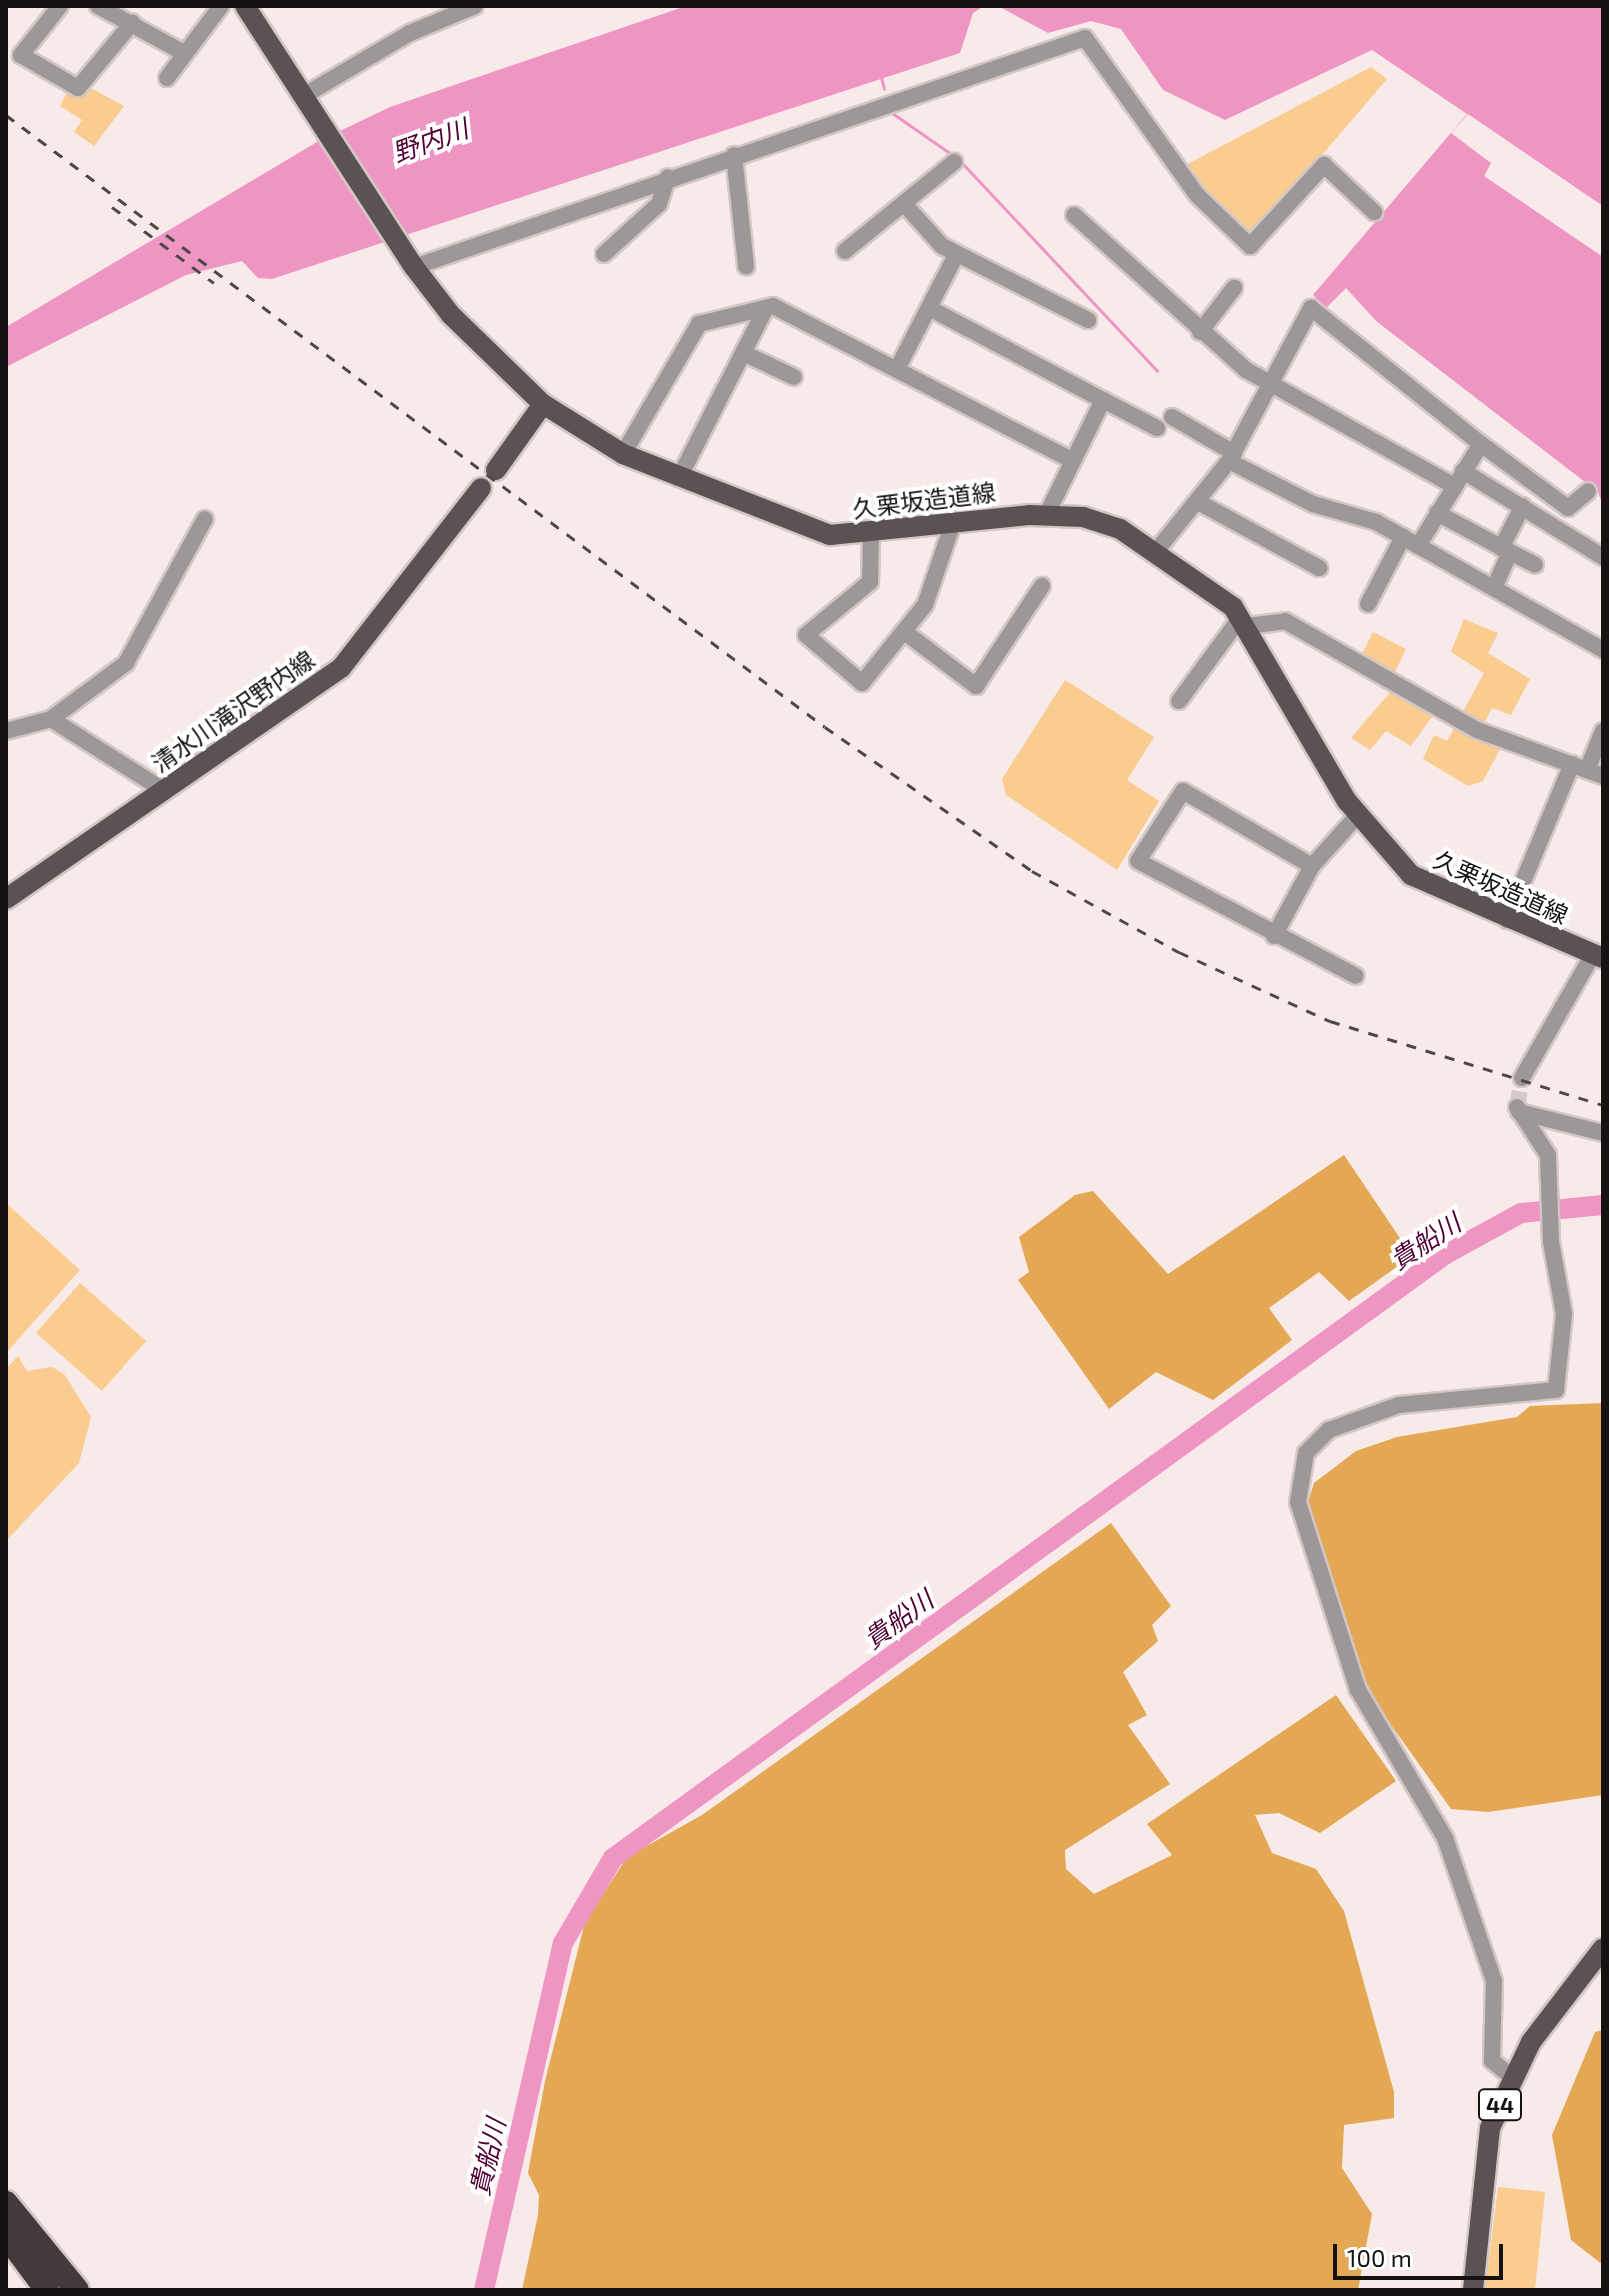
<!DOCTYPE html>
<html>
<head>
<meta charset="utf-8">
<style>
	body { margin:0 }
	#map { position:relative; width:1609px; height:2296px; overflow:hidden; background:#f7eae8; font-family:"Exo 2","Noto Sans JP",sans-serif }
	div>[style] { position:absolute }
	.green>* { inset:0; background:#fbcc8f }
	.forest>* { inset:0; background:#e4a854 }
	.water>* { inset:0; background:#ef95c4 }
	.pier>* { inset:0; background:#f7eae8 }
	.stream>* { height:3px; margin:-1.5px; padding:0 1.5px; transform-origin:1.5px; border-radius:1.5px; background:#ef95c4 }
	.river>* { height:20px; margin:-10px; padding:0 10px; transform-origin:10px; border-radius:10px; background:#ef95c4 }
	.minor-tunnel>* { height:16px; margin-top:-8px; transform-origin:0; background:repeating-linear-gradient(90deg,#d5cac8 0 16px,transparent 0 24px) }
	.roads { filter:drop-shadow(2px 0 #d3c7c6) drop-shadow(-2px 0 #d3c7c6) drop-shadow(0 2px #d3c7c6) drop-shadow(0 -2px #d3c7c6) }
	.minor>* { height:16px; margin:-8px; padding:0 8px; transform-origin:8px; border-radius:8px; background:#9d9798 }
	.major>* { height:20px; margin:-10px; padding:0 10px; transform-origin:10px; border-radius:10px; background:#5b5253 }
	.highway>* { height:24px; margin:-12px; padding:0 12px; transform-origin:12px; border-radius:12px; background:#443a3b }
	.rail>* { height:3px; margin-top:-1.5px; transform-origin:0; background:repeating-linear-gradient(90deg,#4d4746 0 10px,transparent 0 20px) }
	span { translate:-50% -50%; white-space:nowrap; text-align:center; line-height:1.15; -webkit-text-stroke:8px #fff; paint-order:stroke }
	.shield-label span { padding:2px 6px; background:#fff; border:2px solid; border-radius:6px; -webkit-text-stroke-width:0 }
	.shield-label { font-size:22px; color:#161212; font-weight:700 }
	.street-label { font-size:24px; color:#161212 }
	.water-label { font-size:26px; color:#500034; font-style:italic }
	.frame { position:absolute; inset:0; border:8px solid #161212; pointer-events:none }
	.scale { position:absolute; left:1333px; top:2244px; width:170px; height:36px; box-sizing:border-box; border:4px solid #161212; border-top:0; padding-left:10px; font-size:24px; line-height:28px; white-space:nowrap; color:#161212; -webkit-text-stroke:6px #fff; paint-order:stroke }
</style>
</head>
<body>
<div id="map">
	<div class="green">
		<div style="clip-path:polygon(1371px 67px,1387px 79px,1255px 233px,1246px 234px,1184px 166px)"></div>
		<div style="clip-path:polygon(89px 87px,124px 106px,94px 146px,74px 132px,82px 120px,60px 106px,68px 90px,80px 96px)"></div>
		<div style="clip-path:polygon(1464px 619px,1498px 633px,1488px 653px,1530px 679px,1511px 715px,1492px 708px,1479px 733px,1503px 744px,1483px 781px,1468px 786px,1423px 759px,1434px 735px,1447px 741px,1484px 673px,1451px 652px)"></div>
		<div style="clip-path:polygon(1373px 632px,1406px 649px,1392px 678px,1359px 660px)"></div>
		<div style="clip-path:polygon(1065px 680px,1154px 737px,1127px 780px,1159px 801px,1117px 870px,1006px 795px,1002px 779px)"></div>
		<div style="clip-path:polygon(1392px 690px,1434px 714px,1411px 746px,1386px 731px,1370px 750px,1351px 738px)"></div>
		<div style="clip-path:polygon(6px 1203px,80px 1270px,6px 1353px)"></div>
		<div style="clip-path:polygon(80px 1283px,146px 1341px,102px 1391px,36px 1333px)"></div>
		<div style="clip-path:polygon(18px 1356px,27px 1371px,52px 1367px,64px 1374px,91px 1417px,79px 1463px,6px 1541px,6px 1369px)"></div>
		<div style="clip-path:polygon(1498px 2187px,1545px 2192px,1535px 2290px,1485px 2290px)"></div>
	</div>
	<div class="forest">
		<div style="clip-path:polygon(1344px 1155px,1412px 1256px,1349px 1301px,1319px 1272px,1269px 1308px,1292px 1340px,1213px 1400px,1156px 1372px,1109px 1409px,1018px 1280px,1029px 1272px,1019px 1237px,1075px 1195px,1093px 1191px,1168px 1274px)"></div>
		<div style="clip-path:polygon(1603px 1403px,1603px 1795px,1488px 1812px,1451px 1809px,1371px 1697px,1338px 1621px,1306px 1508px,1314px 1483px,1356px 1451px,1397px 1437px,1517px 1417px,1530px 1406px)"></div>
		<div style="clip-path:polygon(1111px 1523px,1171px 1606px,1152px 1625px,1158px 1641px,1123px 1672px,1147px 1715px,1128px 1725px,1170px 1784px,1065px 1850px,1066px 1869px,1094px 1894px,1172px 1855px,1147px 1824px,1336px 1695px,1396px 1781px,1320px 1833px,1279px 1813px,1255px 1815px,1272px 1853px,1316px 1869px,1344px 1911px,1394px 2092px,1394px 2118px,1344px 2125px,1342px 2168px,1372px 2214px,1358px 2290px,522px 2290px,538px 2215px,539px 2195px,528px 2173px,545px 2081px,585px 1922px,627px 1857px,702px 1815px)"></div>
		<div style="clip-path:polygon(1603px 2030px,1603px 2265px,1571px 2240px,1552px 2135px,1595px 2032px)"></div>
	</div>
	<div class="water">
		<div style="clip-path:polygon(686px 6px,984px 6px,973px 13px,960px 53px,272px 279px,258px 278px,242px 261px,186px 275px,6px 367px,6px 327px,317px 142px,390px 107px)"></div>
		<div style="clip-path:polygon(998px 6px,1603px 6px,1603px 505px,1598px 492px,1376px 321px,1346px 288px,1326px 308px,1313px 295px,1467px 114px,1372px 50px,1225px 120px,1163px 90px,1121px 29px,1091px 21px,1048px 33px)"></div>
	</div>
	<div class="pier">
		<div style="clip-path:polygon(1468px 114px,1603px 206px,1603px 257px,1484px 176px,1491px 163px,1451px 133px)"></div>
	</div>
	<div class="stream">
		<div style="left:24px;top:37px;width:17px;rotate:-50deg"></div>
		<div style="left:881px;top:77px;width:12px;rotate:76deg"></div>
		<div style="left:892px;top:113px;width:72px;rotate:34.8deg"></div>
		<div style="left:962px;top:163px;width:285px;rotate:46.8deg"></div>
	</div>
	<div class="river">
		<div style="left:484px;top:2290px;width:356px;rotate:-77.2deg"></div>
		<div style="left:563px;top:1943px;width:99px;rotate:-59.5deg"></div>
		<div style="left:613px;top:1858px;width:1029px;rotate:-35.95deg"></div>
		<div style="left:1446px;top:1254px;width:85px;rotate:-28.7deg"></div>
		<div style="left:1521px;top:1213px;width:82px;rotate:-5.6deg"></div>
	</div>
	<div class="minor-tunnel">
		<div style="left:1517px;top:1107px;width:29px;rotate:-80deg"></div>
	</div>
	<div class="roads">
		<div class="minor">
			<div style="left:60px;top:6px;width:63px;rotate:128.5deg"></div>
			<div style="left:21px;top:55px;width:66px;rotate:30.1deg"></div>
			<div style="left:78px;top:88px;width:85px;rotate:-50.3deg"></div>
			<div style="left:98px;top:6px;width:98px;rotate:28.7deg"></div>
			<div style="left:167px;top:78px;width:90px;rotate:-53.1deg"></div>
			<div style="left:305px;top:95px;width:122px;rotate:-30.6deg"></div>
			<div style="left:410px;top:33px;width:70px;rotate:-22.6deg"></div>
			<div style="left:734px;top:155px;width:112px;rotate:83.8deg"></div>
			<div style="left:906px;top:206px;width:54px;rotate:48deg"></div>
			<div style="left:942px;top:246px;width:164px;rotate:26.9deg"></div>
			<div style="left:1074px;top:215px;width:232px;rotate:42deg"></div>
			<div style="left:1246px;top:370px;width:238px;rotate:29.1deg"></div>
			<div style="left:845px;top:251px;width:141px;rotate:-39.2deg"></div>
			<div style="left:604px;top:254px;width:74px;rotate:-42.3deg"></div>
			<div style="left:659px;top:204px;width:28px;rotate:-72deg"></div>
			<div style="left:414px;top:267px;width:709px;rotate:-18.84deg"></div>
			<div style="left:1085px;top:38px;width:193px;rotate:54.5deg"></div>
			<div style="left:1197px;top:195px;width:74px;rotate:43.9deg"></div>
			<div style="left:1250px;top:246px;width:110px;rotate:-47.6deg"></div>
			<div style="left:1324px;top:165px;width:69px;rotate:43.2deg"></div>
			<div style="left:931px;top:309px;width:195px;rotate:27.9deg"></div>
			<div style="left:1103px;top:400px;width:129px;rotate:116.2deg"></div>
			<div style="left:1200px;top:332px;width:56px;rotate:-52.3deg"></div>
			<div style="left:743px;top:353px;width:56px;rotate:25.2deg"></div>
			<div style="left:897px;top:369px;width:128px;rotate:-62.6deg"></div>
			<div style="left:1103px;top:400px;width:61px;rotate:27.4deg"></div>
			<div style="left:1172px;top:417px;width:72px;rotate:30.1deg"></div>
			<div style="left:1481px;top:444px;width:108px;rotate:36.3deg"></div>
			<div style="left:1568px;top:508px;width:26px;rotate:-40deg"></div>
			<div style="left:623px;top:454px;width:151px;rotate:-59.7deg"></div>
			<div style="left:699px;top:324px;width:76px;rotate:-13.7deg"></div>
			<div style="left:773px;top:306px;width:335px;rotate:27.3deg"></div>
			<div style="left:1229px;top:461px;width:94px;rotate:27.1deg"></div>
			<div style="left:1313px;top:504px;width:66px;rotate:15.9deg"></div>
			<div style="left:1376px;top:522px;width:261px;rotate:29.4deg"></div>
			<div style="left:1463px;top:471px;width:164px;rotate:31.6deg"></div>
			<div style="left:679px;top:478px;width:191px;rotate:-62.9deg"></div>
			<div style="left:1200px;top:503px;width:136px;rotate:28.6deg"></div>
			<div style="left:1437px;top:513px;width:83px;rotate:28.1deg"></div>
			<div style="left:1510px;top:552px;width:39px;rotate:114deg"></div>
			<div style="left:871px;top:535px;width:47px;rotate:91.2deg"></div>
			<div style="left:870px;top:582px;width:83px;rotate:140.4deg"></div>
			<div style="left:806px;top:635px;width:74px;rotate:40.6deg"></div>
			<div style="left:862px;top:683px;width:100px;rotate:-51.1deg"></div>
			<div style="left:925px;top:605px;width:87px;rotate:-71.1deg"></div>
			<div style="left:1501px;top:548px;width:47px;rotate:-62.4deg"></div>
			<div style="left:1157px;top:550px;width:114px;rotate:-51deg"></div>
			<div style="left:1229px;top:461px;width:174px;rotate:-61.8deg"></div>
			<div style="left:1311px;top:308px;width:218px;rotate:38.7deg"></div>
			<div style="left:1481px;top:444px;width:120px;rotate:121.7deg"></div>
			<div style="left:1510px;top:552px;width:28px;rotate:27deg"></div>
			<div style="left:1368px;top:604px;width:76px;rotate:-62.4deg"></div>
			<div style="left:1247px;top:626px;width:38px;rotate:-7deg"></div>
			<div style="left:1285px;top:621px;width:221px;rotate:29.6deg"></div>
			<div style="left:1477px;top:730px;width:134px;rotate:20.1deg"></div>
			<div style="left:906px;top:633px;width:88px;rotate:37.1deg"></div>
			<div style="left:976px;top:686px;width:120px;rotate:-56.6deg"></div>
			<div style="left:1179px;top:701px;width:104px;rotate:-53.6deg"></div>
			<div style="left:51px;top:719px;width:135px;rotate:32.3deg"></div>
			<div style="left:6px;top:731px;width:47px;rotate:-14.9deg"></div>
			<div style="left:51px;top:719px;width:94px;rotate:-36.7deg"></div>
			<div style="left:126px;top:663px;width:164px;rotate:-61.3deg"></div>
			<div style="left:1587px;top:770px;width:42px;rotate:-67.7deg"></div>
			<div style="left:1312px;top:866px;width:149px;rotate:-149.8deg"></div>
			<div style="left:1183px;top:791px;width:83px;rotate:122.7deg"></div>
			<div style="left:1138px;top:861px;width:246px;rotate:27.8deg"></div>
			<div style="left:1507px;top:920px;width:169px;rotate:-67.4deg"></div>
			<div style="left:1274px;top:936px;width:80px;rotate:-61.5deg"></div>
			<div style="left:1312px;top:866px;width:69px;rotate:-48deg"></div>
			<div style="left:1522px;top:1078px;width:143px;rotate:-60.2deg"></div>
			<div style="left:1519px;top:1112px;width:87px;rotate:14deg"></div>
			<div style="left:1512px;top:2077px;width:26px;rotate:-141deg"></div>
			<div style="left:1492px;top:2061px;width:80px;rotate:-88.6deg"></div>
			<div style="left:1494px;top:1981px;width:151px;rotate:-108.9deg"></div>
			<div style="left:1445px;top:1838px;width:172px;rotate:-120.4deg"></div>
			<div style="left:1358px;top:1690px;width:197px;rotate:-107.7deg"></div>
			<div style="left:1298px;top:1502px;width:50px;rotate:-80.7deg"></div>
			<div style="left:1306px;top:1453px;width:33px;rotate:-45deg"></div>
			<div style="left:1329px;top:1430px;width:74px;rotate:-19.7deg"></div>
			<div style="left:1399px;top:1405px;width:158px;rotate:-5.5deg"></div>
			<div style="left:1556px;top:1390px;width:76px;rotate:-84deg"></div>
			<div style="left:1564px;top:1314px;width:73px;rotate:-100.2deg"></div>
			<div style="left:1551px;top:1242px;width:87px;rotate:-92deg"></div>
			<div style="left:1548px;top:1155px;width:57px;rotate:-122.9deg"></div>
		</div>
		<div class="major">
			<div style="left:245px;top:6px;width:311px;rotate:57.1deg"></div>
			<div style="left:414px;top:267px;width:61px;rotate:52.4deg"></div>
			<div style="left:451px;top:315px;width:128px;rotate:44.1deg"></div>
			<div style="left:543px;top:404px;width:94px;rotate:32deg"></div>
			<div style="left:623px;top:454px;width:222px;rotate:21.4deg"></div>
			<div style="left:830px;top:535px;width:200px;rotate:-5.7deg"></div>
			<div style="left:1029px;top:515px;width:54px;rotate:2.1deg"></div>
			<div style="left:1083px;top:517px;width:39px;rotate:18deg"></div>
			<div style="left:1120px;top:529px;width:137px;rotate:34.6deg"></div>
			<div style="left:1233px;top:607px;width:225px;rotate:59.6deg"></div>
			<div style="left:1347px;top:801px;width:98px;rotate:49.1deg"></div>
			<div style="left:1411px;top:875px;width:209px;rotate:23.4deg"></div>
			<div style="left:496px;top:470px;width:81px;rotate:-54.5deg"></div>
			<div style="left:6px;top:899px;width:407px;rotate:-34.6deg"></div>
			<div style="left:341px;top:668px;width:228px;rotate:-52.1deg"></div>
			<div style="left:1473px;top:2290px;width:163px;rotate:-84deg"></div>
			<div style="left:1490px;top:2128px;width:95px;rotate:-64.5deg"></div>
			<div style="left:1531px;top:2042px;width:118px;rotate:-52.5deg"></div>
		</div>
		<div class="highway">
			<div style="left:6px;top:2203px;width:112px;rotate:50.8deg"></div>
			<div style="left:6px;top:2235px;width:69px;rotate:53.3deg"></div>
		</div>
	</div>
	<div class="rail">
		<div style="left:6px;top:115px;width:1022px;rotate:36.77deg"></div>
		<div style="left:825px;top:727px;width:252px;rotate:34.8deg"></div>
		<div style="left:1032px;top:871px;width:168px;rotate:28.9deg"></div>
		<div style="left:1179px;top:952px;width:166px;rotate:24.6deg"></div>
		<div style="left:1330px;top:1021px;width:286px;rotate:17.1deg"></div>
		<div style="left:112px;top:207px;width:127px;rotate:36.7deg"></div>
	</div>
	<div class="shield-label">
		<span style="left:1500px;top:2105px">44</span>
	</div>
	<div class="street-label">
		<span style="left:924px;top:500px;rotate:-7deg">久栗坂造道線</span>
		<span style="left:233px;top:711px;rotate:-35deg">清水川滝沢野内線</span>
		<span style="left:1501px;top:887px;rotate:24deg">久栗坂造道線</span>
	</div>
	<div class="water-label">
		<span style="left:430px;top:140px;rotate:-20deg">野内川</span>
		<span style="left:1425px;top:1241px;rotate:-33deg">貴船川</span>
		<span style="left:898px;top:1619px;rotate:-36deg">貴船川</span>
		<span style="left:487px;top:2157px;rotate:-77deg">貴船川</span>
	</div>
	<div class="frame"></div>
	<div class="scale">100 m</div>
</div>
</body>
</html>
